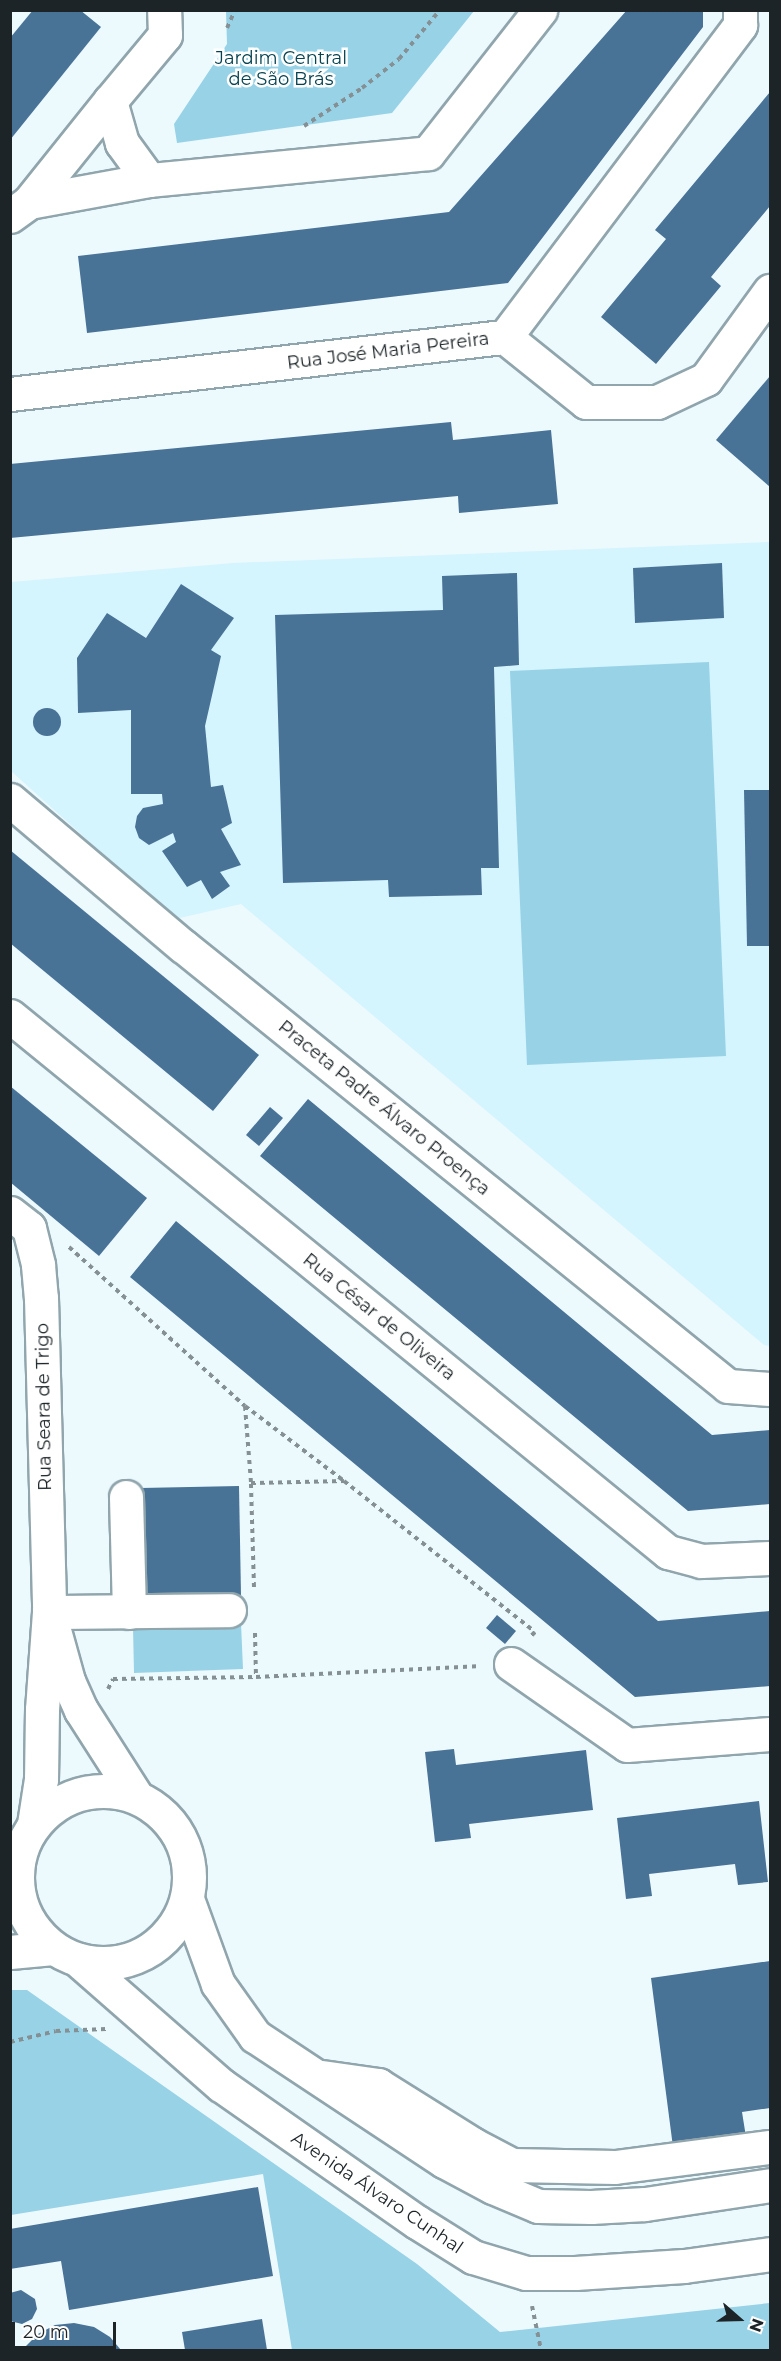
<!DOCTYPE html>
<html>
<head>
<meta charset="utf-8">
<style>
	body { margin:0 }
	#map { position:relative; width:781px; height:2361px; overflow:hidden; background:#ecfafe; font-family:Montserrat,sans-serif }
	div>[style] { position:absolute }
	.built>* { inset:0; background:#d4f4fe }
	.green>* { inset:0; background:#98d2e6 }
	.building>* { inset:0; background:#487296 }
	.round { border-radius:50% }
	.path>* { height:4px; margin-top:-2px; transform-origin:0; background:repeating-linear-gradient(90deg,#859094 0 4.5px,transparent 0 9px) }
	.roads { filter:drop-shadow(2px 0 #90a5ac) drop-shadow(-2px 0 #90a5ac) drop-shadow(0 2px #90a5ac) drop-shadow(0 -2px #90a5ac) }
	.minor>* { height:33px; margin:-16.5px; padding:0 16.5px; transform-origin:16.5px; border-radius:16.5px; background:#fff }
	.minor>.ring { margin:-16.5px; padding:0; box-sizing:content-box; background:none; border:33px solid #fff; border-radius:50% }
	span { translate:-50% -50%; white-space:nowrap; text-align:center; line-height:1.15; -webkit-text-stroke:5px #fff; paint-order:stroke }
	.park-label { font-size:18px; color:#054352 }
	.street-label { font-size:18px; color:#1c2427 }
	.frame { position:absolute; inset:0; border:12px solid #1c2427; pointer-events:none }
	.north { position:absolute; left:709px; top:2289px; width:60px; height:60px; -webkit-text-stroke:4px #fff; paint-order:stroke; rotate:110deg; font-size:16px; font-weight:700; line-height:24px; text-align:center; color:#1c2427 }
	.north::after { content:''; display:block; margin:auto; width:21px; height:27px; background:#1c2427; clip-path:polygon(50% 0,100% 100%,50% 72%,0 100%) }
	.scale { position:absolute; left:12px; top:2322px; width:104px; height:27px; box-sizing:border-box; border:3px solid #1c2427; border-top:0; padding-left:8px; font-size:18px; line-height:21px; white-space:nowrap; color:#1c2427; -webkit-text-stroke:4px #fff; paint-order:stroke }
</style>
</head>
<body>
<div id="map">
	<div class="built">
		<div style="clip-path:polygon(770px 542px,770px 1346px,764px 1345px,241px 904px,175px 919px,11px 771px,11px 582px,233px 563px)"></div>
	</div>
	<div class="green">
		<div style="clip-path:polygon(226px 11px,226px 10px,474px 11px,392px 113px,177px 143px,174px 124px,227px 44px)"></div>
		<div style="clip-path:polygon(709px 662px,726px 1056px,527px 1065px,510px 671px)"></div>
		<div style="clip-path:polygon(241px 1623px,243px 1669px,134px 1673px,133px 1627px)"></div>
		<div style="clip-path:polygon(11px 1990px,27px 1990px,417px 2264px,500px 2332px,770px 2303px,770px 2350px,292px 2350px,263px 2174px,11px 2215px)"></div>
	</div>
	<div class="building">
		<div style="clip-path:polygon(33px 10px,80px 10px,101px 27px,10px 140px,10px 38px)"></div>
		<div style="clip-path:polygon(627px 10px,703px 10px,703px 27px,508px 283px,87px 333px,78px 256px,449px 212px)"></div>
		<div style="clip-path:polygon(770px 92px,770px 206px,711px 277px,721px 286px,656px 364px,601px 317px,666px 239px,655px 230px)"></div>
		<div style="clip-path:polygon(770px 376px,770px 487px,716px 440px)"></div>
		<div style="clip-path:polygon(451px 422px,453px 440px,551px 430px,558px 504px,459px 513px,458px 496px,10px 538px,10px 464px)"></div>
		<div style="clip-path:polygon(722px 563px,724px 618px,635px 623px,633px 568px)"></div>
		<div style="clip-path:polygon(517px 573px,519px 665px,494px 667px,499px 868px,481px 868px,482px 895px,389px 897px,388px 880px,283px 883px,275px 615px,443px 610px,442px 576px)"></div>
		<div style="clip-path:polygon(181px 584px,234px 618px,211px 650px,221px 656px,205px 726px,211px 787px,223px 785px,232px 823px,221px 829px,241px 865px,220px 872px,230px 886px,212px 899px,201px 880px,187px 887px,162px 851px,176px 842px,173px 833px,149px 845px,139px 838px,135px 827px,137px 816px,143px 808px,163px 804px,162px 794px,131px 794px,131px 710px,78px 713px,77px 658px,107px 613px,146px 638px)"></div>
		<div class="round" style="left:33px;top:708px;width:28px;height:28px"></div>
		<div style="clip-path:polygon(744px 790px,770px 790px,770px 946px,747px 946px)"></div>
		<div style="clip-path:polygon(10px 850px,259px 1055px,213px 1111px,10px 943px)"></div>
		<div style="clip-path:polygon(10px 1086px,147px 1198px,99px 1256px,10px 1182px)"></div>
		<div style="clip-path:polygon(308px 1099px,712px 1435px,770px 1430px,770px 1504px,688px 1511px,260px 1156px)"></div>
		<div style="clip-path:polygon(270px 1107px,283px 1118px,259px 1146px,246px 1135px)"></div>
		<div style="clip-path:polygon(176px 1221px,658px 1621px,770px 1611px,770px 1686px,635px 1697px,130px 1277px)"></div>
		<div style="clip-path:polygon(239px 1486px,241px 1595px,143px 1597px,141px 1488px)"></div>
		<div style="clip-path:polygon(497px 1615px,516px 1631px,505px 1644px,486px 1628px)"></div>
		<div style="clip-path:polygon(454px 1749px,456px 1765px,586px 1750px,593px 1810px,469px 1824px,471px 1838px,435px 1842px,425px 1752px)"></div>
		<div style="clip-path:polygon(759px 1801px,768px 1882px,738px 1885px,735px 1864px,649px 1874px,652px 1896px,626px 1899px,617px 1818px)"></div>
		<div style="clip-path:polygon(770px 1961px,770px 2108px,742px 2112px,746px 2137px,673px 2147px,651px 1978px)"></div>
		<div style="clip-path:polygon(258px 2187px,273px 2276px,69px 2310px,61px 2261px,10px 2269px,10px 2229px)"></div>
		<div style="clip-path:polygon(21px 2290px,35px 2299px,37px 2309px,32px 2319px,22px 2324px,10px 2321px,10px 2293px)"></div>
		<div style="clip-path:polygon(262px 2319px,267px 2350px,185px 2350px,182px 2332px)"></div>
		<div style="clip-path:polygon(74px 2323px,94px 2327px,110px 2337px,121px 2350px,22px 2350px,38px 2334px,55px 2325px)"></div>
	</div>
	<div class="path">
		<div style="left:227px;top:28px;width:20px;rotate:-66deg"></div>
		<div style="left:304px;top:126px;width:69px;rotate:-33.2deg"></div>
		<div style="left:362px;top:88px;width:47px;rotate:-38.1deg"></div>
		<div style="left:399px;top:59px;width:64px;rotate:-50.1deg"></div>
		<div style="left:69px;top:1247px;width:237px;rotate:42.1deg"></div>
		<div style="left:245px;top:1406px;width:124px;rotate:37.1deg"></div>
		<div style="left:344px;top:1481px;width:243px;rotate:38.3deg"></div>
		<div style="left:535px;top:1632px;width:6px;rotate:135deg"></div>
		<div style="left:245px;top:1406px;width:77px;rotate:85.5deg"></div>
		<div style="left:254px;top:1587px;width:104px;rotate:-91.7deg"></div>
		<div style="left:251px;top:1483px;width:93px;rotate:-1.2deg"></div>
		<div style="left:255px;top:1633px;width:44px;rotate:88.7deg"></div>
		<div style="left:256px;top:1677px;width:221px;rotate:-2.8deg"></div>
		<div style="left:108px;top:1689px;width:11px;rotate:-63deg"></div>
		<div style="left:113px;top:1679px;width:143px;rotate:-0.8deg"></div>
		<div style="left:10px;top:2042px;width:47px;rotate:-13.4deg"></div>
		<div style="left:56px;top:2031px;width:50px;rotate:-2.3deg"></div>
		<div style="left:532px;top:2306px;width:45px;rotate:78.4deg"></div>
	</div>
	<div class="roads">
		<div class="minor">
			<div style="left:149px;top:180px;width:46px;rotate:-126.1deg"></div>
			<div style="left:122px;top:143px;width:44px;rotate:-105.9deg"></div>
			<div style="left:110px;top:101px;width:86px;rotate:-50.2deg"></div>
			<div style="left:165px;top:35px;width:25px;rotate:-92deg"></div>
			<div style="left:29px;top:202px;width:129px;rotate:-51.3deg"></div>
			<div style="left:10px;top:216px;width:24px;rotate:-36deg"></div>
			<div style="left:29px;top:202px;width:122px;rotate:-10.4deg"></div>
			<div style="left:149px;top:180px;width:280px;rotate:-5.5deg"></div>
			<div style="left:428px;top:153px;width:182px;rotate:-51.9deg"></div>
			<div style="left:505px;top:337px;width:104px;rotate:38.7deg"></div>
			<div style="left:586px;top:402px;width:71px"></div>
			<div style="left:657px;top:402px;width:54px;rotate:-25.1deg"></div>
			<div style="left:706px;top:379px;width:109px;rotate:-54deg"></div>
			<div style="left:10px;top:394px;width:498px;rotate:-6.6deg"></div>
			<div style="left:505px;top:337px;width:391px;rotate:-53deg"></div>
			<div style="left:740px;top:25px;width:15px;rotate:-90deg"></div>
			<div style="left:10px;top:800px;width:226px;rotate:40.2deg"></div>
			<div style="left:183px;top:946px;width:700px;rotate:38.92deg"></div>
			<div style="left:728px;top:1386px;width:42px;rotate:4.1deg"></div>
			<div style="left:10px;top:1016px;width:849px;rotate:39.17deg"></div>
			<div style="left:668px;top:1552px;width:34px;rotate:15deg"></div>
			<div style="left:701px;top:1561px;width:69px;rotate:-2.5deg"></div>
			<div style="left:10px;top:1213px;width:24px;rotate:38deg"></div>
			<div style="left:29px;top:1228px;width:38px;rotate:76deg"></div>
			<div style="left:38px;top:1265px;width:33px;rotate:85deg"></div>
			<div style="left:41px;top:1298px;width:314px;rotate:88.5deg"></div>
			<div style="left:49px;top:1612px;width:97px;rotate:94.1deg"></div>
			<div style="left:42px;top:1709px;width:70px;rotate:90.8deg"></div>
			<div style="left:41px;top:1779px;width:46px;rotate:98.8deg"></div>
			<div style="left:126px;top:1497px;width:115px;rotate:88.5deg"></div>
			<div style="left:49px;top:1612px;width:180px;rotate:-0.6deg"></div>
			<div style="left:55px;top:1634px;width:49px;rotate:74.5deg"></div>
			<div style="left:68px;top:1681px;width:32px;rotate:66deg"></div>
			<div style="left:81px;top:1710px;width:102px;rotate:57.4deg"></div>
			<div style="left:511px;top:1664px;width:141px;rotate:34.9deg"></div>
			<div style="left:627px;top:1745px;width:143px;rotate:-4.4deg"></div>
			<div class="ring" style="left:17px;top:1791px;width:139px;height:139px"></div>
			<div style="left:187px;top:1899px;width:90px;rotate:70deg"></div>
			<div style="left:218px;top:1984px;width:64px;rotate:54.6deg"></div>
			<div style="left:255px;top:2036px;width:227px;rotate:33.5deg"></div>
			<div style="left:444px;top:2161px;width:55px;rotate:28deg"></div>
			<div style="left:493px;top:2187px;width:49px;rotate:22.9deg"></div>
			<div style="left:538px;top:2206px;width:53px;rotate:1.1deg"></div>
			<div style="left:591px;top:2207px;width:54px;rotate:-3.2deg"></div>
			<div style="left:645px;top:2204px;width:126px;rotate:-8.6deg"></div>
			<div style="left:10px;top:1952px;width:43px;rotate:-5.3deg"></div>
			<div style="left:78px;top:1960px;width:190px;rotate:41.2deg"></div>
			<div style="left:221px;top:2085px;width:239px;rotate:35deg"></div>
			<div style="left:417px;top:2222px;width:66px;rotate:32deg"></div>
			<div style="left:473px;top:2257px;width:55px;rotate:16.8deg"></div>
			<div style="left:526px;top:2273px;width:49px"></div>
			<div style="left:575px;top:2273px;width:109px;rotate:-3.7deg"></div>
			<div style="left:684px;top:2266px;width:87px;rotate:-7.9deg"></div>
			<div style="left:322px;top:2077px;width:57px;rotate:8.1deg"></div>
			<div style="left:378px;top:2085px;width:113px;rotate:32deg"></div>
			<div style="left:474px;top:2145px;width:43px;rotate:27.8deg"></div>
			<div style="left:512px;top:2165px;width:103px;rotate:1.1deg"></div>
			<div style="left:615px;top:2167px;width:156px;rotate:-7.4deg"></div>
		</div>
	</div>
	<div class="park-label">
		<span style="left:281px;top:69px">Jardim Central<br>de São Brás</span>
	</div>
	<div class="street-label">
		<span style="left:388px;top:351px;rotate:-7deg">Rua José Maria Pereira</span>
		<span style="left:384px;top:1108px;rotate:39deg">Praceta Padre Álvaro Proença</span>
		<span style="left:379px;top:1317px;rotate:39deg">Rua César de Oliveira</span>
		<span style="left:44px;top:1407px;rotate:-91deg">Rua Seara de Trigo</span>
		<span style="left:377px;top:2193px;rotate:34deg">Avenida Álvaro Cunhal</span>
	</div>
	<div class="frame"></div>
	<div class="north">N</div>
	<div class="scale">20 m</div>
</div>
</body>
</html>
